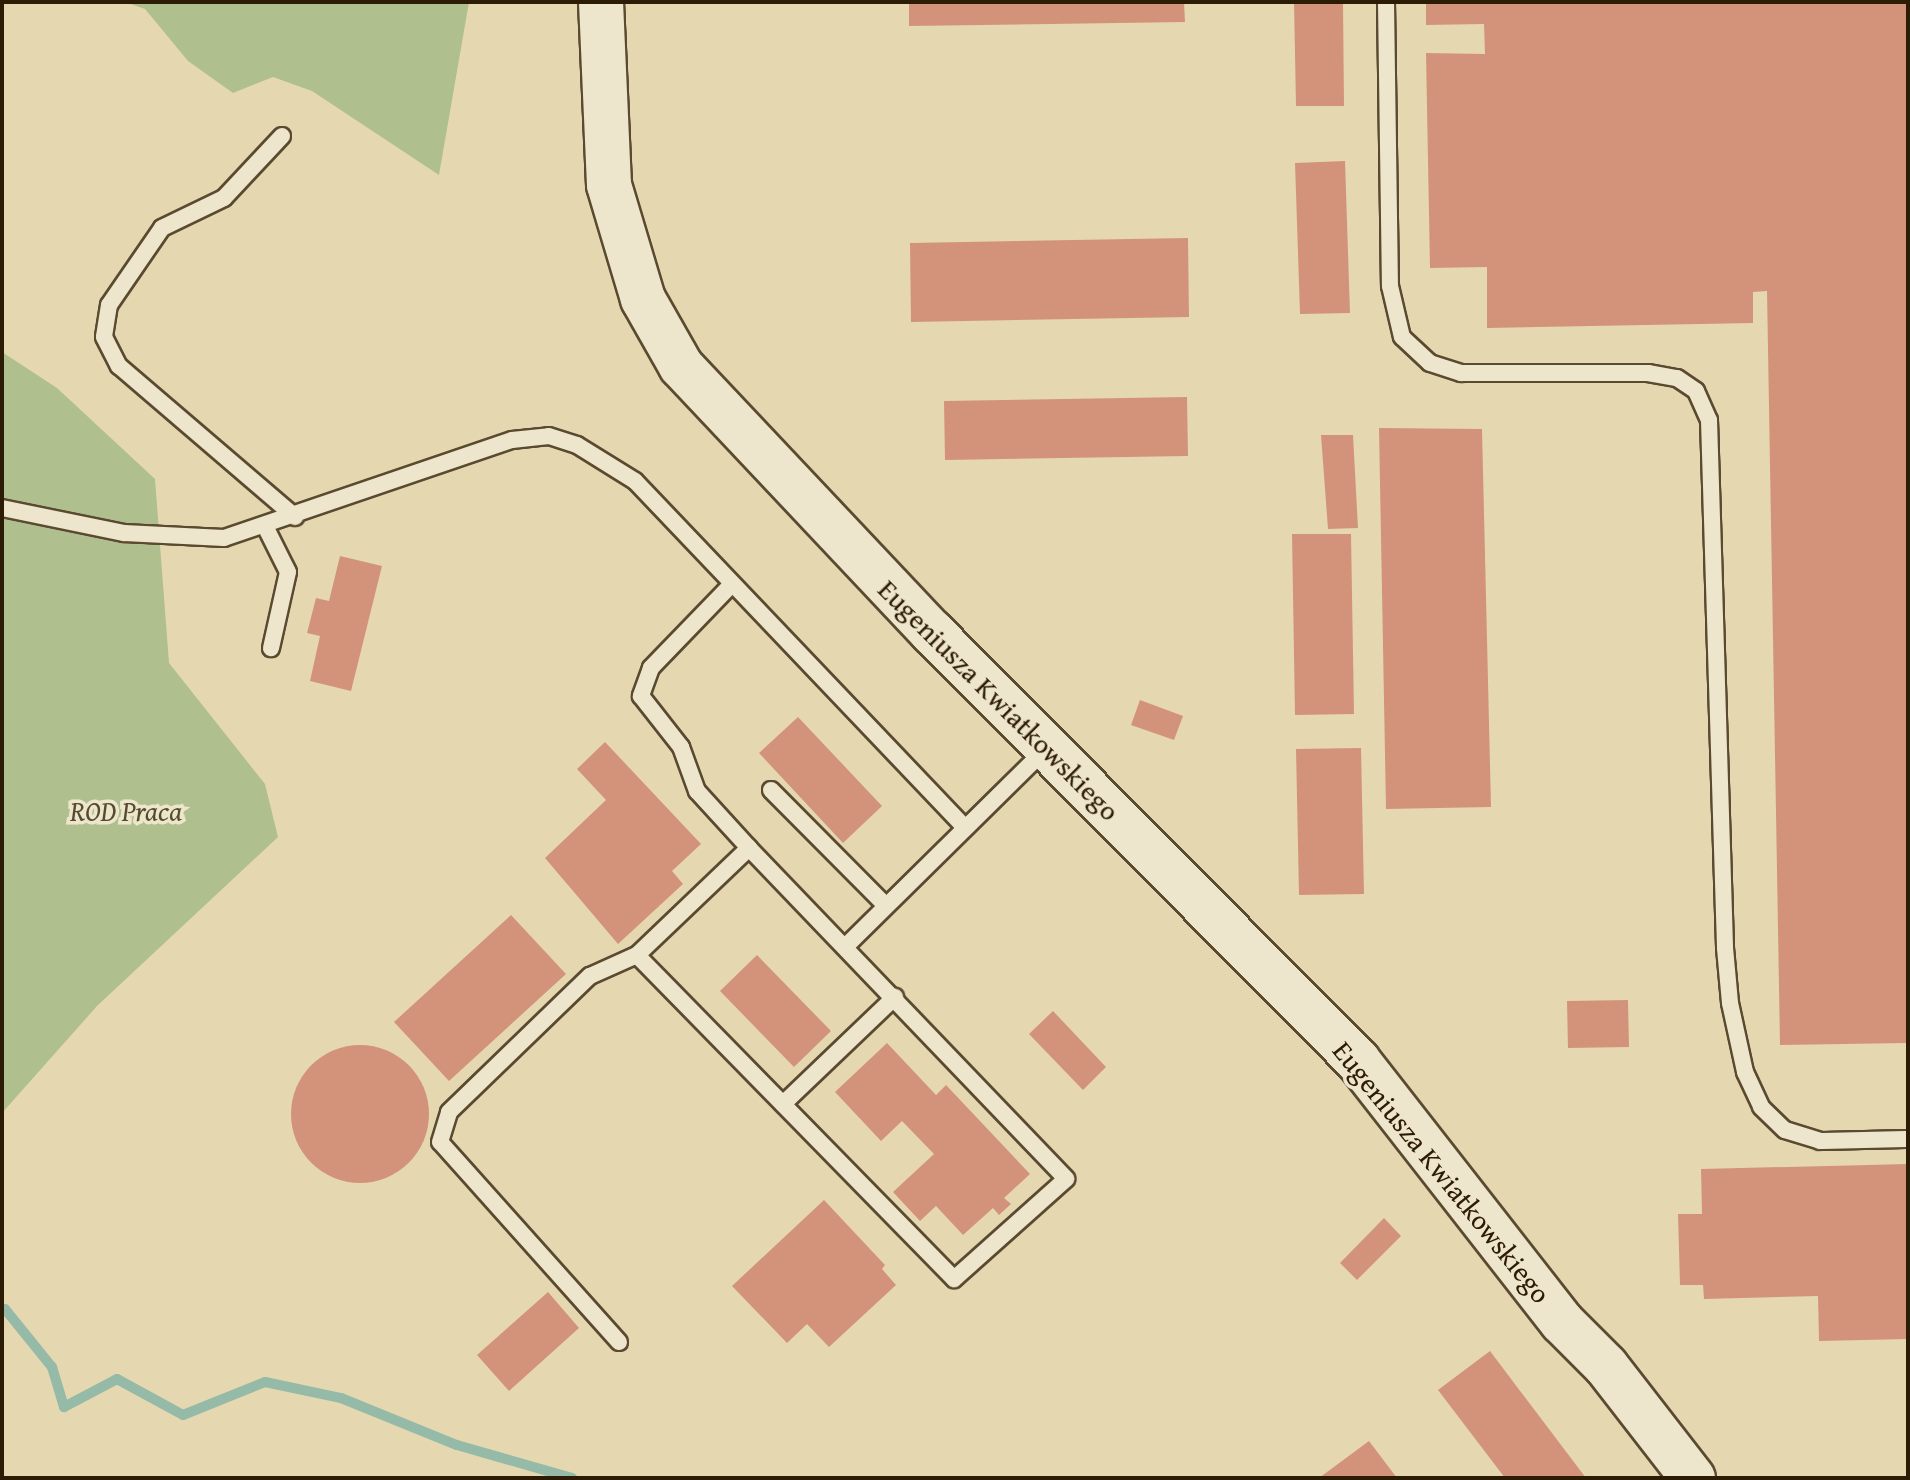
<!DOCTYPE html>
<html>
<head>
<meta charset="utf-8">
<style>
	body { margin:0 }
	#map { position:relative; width:1910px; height:1480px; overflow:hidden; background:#e5d8b0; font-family:"Gentium Book Plus",serif }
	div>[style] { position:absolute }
	.green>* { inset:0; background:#b0bf8e }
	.stream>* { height:10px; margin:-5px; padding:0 5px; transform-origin:5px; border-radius:5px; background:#96baa8 }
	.building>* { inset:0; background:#d3937a }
	.round { border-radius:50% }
	.roads { filter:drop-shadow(2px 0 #5a4a30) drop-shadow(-2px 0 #5a4a30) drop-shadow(0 2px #5a4a30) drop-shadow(0 -2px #5a4a30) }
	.lane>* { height:16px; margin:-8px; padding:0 8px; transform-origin:8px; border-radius:8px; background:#eee6cc }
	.secondary>* { height:44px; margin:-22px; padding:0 22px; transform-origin:22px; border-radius:22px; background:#eee6cc }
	span { translate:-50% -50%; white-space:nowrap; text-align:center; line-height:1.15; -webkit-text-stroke:7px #eee6cc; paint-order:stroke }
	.street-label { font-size:28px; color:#2c1b05 }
	.park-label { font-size:28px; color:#544c2e; font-style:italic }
	.frame { position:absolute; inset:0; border:4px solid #2c1b05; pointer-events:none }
</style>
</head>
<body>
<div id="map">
	<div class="green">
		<div style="clip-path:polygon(125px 2px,469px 2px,439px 175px,312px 91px,273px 77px,233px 93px,188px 61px,145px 9px)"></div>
		<div style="clip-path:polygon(2px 352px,57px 388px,155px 479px,169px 663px,265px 784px,278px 837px,97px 1006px,2px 1113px)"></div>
	</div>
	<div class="stream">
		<div style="left:2px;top:1312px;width:4px;rotate:-45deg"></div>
		<div style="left:5px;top:1309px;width:75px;rotate:51deg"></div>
		<div style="left:52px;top:1367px;width:42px;rotate:73.3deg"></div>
		<div style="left:64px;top:1407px;width:60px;rotate:-27.8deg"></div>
		<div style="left:117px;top:1379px;width:75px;rotate:28.6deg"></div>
		<div style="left:183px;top:1415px;width:88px;rotate:-21.9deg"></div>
		<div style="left:265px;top:1382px;width:78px;rotate:11.9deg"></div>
		<div style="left:341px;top:1398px;width:125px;rotate:22.1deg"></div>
		<div style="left:457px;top:1445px;width:120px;rotate:16deg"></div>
	</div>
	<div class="building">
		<div style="clip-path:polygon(909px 2px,1184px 2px,1185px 22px,909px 26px)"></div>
		<div style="clip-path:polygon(1294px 2px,1343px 2px,1344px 106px,1296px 106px)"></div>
		<div style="clip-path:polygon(1426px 2px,1908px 2px,1908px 1043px,1780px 1045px,1767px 291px,1753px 292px,1753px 323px,1487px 328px,1487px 267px,1430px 268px,1426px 53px,1485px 54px,1484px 24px,1426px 25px)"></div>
		<div style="clip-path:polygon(1345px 161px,1350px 313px,1300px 314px,1295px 163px)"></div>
		<div style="clip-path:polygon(1188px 238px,1189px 317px,911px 322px,910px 243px)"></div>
		<div style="clip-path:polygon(1187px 397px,1188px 456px,945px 460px,944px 401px)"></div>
		<div style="clip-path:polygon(1379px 428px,1482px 429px,1491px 807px,1386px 809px)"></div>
		<div style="clip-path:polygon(1321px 435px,1353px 435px,1358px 528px,1328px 529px)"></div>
		<div style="clip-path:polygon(1292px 534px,1351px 534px,1354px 714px,1295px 715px)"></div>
		<div style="clip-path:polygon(340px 556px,382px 566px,351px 691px,310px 681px,320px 636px,307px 633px,316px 598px,329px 601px)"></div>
		<div style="clip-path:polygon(1140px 700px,1183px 716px,1174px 740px,1131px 725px)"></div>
		<div style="clip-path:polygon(798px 717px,882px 806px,843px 843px,759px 753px)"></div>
		<div style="clip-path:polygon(605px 742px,701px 844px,672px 871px,683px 884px,618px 944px,545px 858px,606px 800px,577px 769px)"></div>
		<div style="clip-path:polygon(1361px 748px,1364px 894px,1299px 895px,1296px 749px)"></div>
		<div style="clip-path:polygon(511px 915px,566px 974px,449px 1081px,394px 1022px)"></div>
		<div style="clip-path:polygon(757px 955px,831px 1031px,794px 1067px,720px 991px)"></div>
		<div style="clip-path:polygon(1628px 1000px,1629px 1047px,1568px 1048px,1567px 1001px)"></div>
		<div style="clip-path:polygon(1053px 1011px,1106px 1067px,1083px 1090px,1029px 1034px)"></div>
		<div style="clip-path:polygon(887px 1043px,936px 1095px,946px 1085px,1030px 1174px,1004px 1198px,1011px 1204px,999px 1215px,993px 1208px,963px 1235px,936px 1206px,920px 1221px,893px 1192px,934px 1154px,902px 1121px,881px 1141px,835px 1092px)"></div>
		<div class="round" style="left:291px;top:1045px;width:138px;height:138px"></div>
		<div style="clip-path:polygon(1908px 1164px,1908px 1339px,1819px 1341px,1818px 1296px,1704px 1299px,1703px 1285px,1680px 1285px,1678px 1214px,1702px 1214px,1701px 1169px)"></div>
		<div style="clip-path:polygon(824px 1200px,885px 1265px,882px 1269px,896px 1285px,829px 1347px,807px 1324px,787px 1343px,732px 1286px)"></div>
		<div style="clip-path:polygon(1384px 1218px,1401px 1236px,1357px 1280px,1340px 1263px)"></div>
		<div style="clip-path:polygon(548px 1292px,579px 1328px,509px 1391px,477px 1355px)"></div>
		<div style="clip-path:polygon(1490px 1351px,1586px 1478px,1505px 1478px,1438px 1390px)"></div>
		<div style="clip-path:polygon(1369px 1441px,1397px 1478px,1319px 1478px)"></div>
	</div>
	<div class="roads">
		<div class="lane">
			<div style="left:1386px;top:2px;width:284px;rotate:89.2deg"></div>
			<div style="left:1390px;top:286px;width:52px;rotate:76.8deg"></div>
			<div style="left:1402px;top:337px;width:38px;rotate:43deg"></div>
			<div style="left:1430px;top:363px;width:33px;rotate:18deg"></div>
			<div style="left:1461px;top:373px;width:187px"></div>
			<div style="left:1648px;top:373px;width:29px;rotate:10deg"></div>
			<div style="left:1677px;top:378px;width:23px;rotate:34deg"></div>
			<div style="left:1696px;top:391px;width:32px;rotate:66deg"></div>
			<div style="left:1709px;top:420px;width:528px;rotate:88.26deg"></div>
			<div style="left:1725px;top:948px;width:55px;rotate:84.8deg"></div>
			<div style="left:1730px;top:1003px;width:71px;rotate:77.7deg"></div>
			<div style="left:1745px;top:1072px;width:38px;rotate:65deg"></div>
			<div style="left:1761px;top:1107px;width:33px;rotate:44deg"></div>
			<div style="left:1785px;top:1130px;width:37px;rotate:17deg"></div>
			<div style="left:1820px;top:1141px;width:88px;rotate:-1.3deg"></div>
			<div style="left:282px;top:136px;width:85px;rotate:133.1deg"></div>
			<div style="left:224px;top:198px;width:69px;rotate:154.2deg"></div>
			<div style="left:162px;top:228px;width:93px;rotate:124.5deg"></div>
			<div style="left:109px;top:305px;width:32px;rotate:99deg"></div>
			<div style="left:104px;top:337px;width:33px;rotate:63deg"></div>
			<div style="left:119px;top:366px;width:232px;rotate:40.6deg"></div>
			<div style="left:2px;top:508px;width:125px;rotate:11.6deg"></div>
			<div style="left:124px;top:533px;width:100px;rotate:2.9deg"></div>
			<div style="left:224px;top:538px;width:304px;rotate:-18.8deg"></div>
			<div style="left:512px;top:440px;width:37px;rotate:-6deg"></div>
			<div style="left:549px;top:436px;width:29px;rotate:18deg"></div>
			<div style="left:577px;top:445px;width:68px;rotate:31.8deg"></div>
			<div style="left:635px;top:481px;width:477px;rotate:46.4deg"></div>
			<div style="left:265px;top:526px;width:51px;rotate:63.4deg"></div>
			<div style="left:288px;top:572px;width:78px;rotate:102.6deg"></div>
			<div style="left:732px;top:584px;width:117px;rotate:134deg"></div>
			<div style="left:651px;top:668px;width:30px;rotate:110deg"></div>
			<div style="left:641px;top:696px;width:65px;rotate:51.9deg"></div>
			<div style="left:681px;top:747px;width:47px;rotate:70deg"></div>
			<div style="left:697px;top:791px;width:77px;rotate:47.6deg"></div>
			<div style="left:771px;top:790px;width:163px;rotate:45.2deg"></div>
			<div style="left:846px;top:946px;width:282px;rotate:-44.6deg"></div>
			<div style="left:783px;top:1104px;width:155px;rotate:-43.7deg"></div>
			<div style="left:619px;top:1342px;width:268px;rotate:-131.8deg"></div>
			<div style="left:440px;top:1142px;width:31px;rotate:-73deg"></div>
			<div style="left:449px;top:1112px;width:196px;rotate:-44deg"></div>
			<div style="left:590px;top:976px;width:51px;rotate:-24.1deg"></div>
			<div style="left:637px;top:955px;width:155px;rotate:-43.7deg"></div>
			<div style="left:749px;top:848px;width:458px;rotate:46.2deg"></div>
			<div style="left:1066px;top:1179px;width:150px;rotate:138.2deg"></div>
			<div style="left:954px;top:1279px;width:453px;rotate:-134.4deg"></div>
		</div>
		<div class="secondary">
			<div style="left:601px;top:2px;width:183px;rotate:87.5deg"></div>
			<div style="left:609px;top:185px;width:119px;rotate:73.4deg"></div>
			<div style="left:643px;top:299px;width:77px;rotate:60.4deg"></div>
			<div style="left:681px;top:366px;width:366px;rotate:46.7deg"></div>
			<div style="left:932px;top:632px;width:605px;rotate:45.2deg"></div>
			<div style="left:1358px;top:1061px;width:331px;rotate:52deg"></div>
			<div style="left:1562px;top:1322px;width:62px;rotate:45deg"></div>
			<div style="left:1606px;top:1366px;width:142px;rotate:52.2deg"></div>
		</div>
	</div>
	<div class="street-label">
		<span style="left:999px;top:700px;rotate:45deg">Eugeniusza Kwiatkowskiego</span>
		<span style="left:1442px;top:1172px;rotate:51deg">Eugeniusza Kwiatkowskiego</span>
	</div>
	<div class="park-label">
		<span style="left:126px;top:811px">ROD Praca</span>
	</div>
	<div class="frame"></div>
</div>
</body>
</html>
